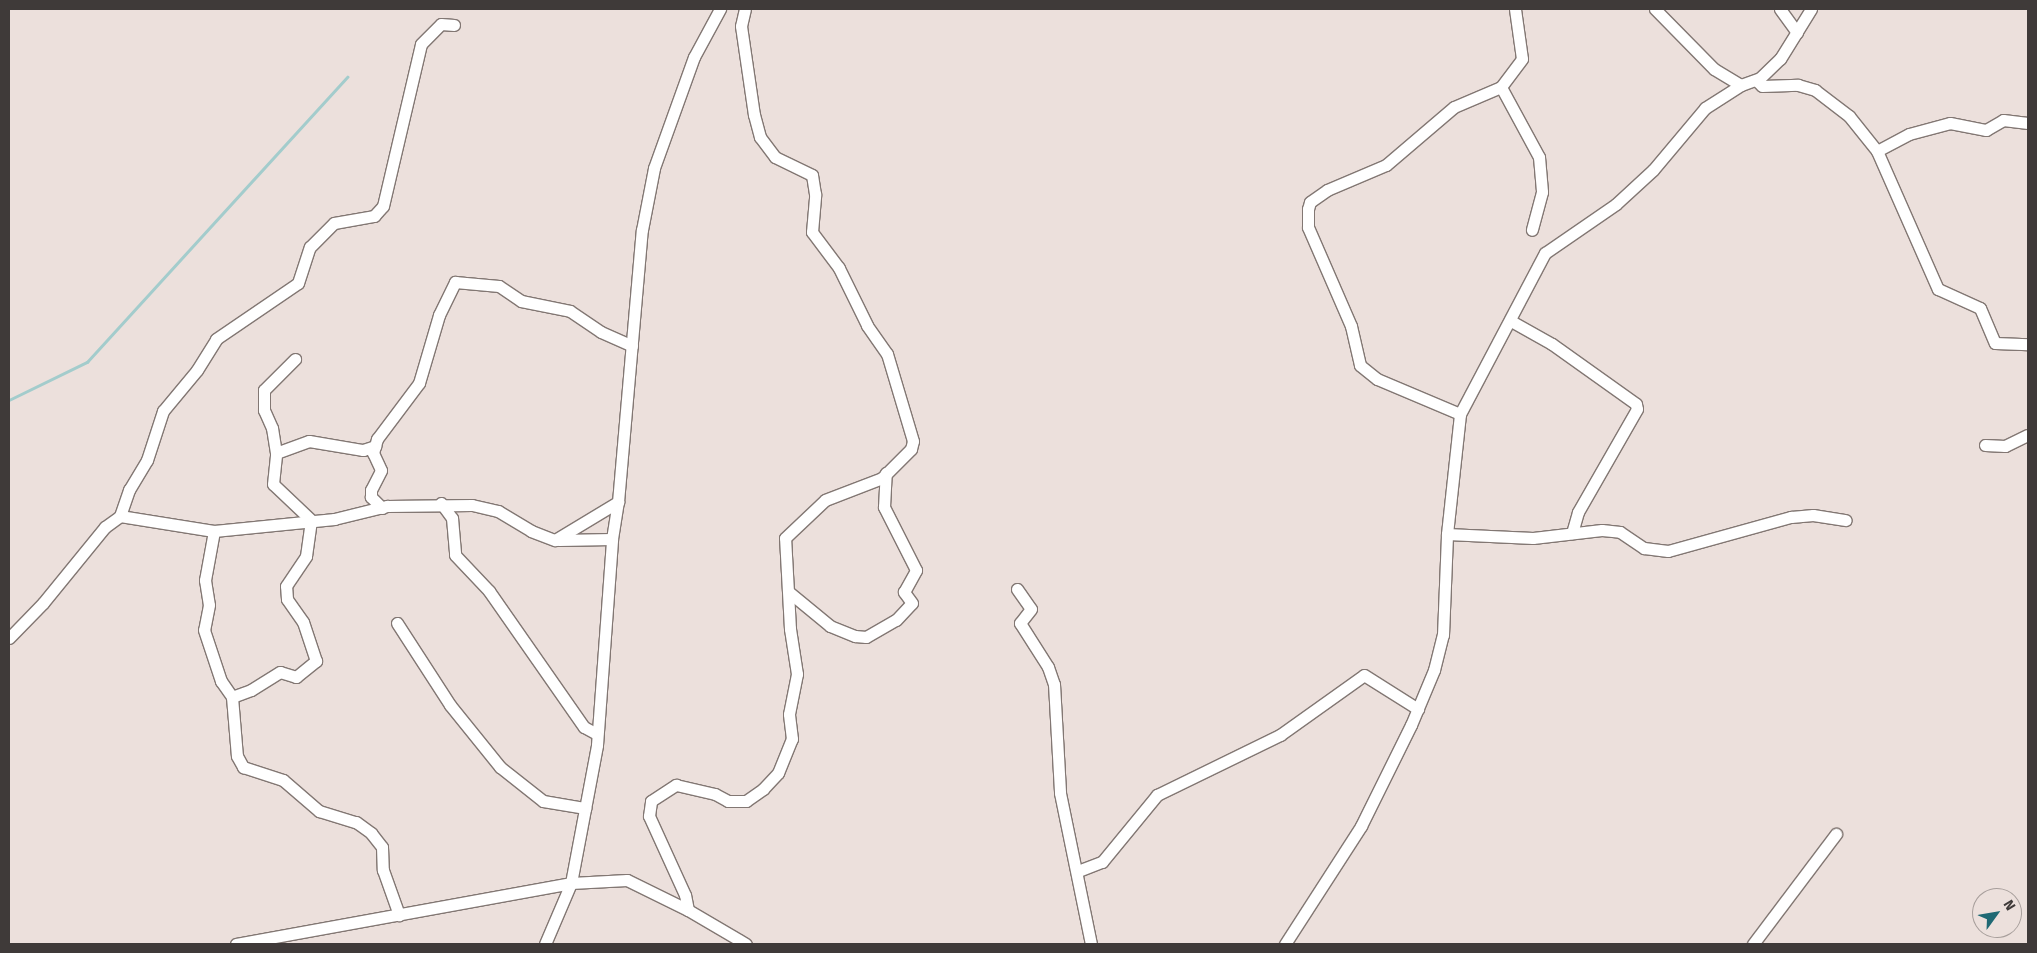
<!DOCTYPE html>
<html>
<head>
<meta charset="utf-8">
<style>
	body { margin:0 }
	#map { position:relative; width:2037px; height:953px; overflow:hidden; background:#ece0dc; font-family:"Fira Sans",sans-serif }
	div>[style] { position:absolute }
	.stream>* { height:2.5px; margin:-1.25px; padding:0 1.25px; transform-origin:1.25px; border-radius:1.25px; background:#a3cccc }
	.roads { filter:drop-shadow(1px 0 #827773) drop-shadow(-1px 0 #827773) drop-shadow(0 1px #827773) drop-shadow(0 -1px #827773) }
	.minor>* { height:11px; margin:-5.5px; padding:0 5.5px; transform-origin:5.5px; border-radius:5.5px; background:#fff }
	span { translate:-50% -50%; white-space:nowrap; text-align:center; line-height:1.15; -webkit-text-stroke:4.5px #ece0dc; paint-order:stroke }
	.frame { position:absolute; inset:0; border:10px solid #3f3a39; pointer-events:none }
	.north { position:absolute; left:1972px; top:888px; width:50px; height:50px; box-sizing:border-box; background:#ece0dc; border:1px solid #a79e9b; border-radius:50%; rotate:58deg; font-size:14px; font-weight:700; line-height:20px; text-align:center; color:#3f3a39 }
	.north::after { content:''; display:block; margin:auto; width:18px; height:22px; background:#1f6974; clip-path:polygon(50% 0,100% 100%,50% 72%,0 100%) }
</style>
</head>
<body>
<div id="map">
	<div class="stream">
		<div style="left:9px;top:400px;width:87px;rotate:-26deg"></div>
		<div style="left:87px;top:362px;width:386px;rotate:-47.6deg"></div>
	</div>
	<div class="roads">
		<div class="minor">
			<div style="left:1515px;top:9px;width:50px;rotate:82deg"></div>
			<div style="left:1522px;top:59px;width:35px;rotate:127deg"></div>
			<div style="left:1501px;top:87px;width:80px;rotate:61.5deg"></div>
			<div style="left:1539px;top:157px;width:35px;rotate:85deg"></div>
			<div style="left:1542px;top:192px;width:39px;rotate:105deg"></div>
			<div style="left:1655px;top:9px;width:84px;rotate:45.5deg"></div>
			<div style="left:1714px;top:69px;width:31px;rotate:31deg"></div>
			<div style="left:1741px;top:85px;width:20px;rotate:-20deg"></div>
			<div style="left:1760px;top:78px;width:28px;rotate:-44deg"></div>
			<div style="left:1780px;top:59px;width:59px;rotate:-58.2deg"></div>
			<div style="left:1780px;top:9px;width:29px;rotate:54deg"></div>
			<div style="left:1756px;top:80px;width:8px;rotate:45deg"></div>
			<div style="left:1762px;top:86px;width:36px;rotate:-2deg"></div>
			<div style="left:1798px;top:85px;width:18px;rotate:16deg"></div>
			<div style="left:1815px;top:90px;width:43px;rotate:37.4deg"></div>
			<div style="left:1849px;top:116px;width:45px;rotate:51.3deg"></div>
			<div style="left:1877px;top:151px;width:151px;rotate:66.2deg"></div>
			<div style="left:1938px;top:289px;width:46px;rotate:24.3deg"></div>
			<div style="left:1980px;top:308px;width:38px;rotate:67deg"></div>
			<div style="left:1995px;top:343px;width:33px;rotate:2deg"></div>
			<div style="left:1877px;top:151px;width:36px;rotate:-28deg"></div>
			<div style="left:1909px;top:134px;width:42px;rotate:-15deg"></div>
			<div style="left:1950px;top:123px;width:37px;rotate:11deg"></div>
			<div style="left:1986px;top:130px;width:20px;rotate:-30deg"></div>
			<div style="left:2003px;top:120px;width:25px;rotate:7deg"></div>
			<div style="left:1511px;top:321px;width:47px;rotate:29.3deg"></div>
			<div style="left:1552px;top:344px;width:103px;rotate:35.5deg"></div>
			<div style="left:1636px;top:404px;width:5px;rotate:79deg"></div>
			<div style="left:1637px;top:409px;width:119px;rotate:119.8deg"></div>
			<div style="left:1578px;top:512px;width:22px;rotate:106deg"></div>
			<div style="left:1460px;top:414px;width:90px;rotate:-157.1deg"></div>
			<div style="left:1377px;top:379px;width:22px;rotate:-141deg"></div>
			<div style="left:1360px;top:365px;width:40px;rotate:-103deg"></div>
			<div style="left:1351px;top:326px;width:108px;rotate:-113.5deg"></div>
			<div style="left:1308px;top:227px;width:18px;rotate:-90deg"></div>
			<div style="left:1308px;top:209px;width:7px;rotate:-74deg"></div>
			<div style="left:1310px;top:202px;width:21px;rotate:-35deg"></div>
			<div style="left:1327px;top:190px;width:64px;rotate:-23deg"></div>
			<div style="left:1386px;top:165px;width:89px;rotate:-40.5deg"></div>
			<div style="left:1454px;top:107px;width:51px;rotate:-23.1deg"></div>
			<div style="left:1985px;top:445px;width:20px;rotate:3deg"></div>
			<div style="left:2005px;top:446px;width:25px;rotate:-26deg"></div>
			<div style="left:276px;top:453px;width:35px;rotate:-20deg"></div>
			<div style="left:309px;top:441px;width:55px;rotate:9.5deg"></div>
			<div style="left:363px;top:450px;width:13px;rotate:-18deg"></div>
			<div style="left:441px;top:503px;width:19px;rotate:54deg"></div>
			<div style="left:452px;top:518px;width:37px;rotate:85deg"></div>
			<div style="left:455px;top:555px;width:50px;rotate:46.6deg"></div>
			<div style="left:489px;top:591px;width:166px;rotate:55.1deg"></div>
			<div style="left:584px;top:727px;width:15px;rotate:28deg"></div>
			<div style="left:382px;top:508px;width:16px;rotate:-135deg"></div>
			<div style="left:371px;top:497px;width:7px;rotate:-90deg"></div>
			<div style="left:371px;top:490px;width:22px;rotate:-63deg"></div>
			<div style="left:381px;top:470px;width:19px;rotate:-115deg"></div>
			<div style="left:373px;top:453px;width:15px;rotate:-74deg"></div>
			<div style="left:377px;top:439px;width:70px;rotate:-53.1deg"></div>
			<div style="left:419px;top:383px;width:71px;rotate:-73.6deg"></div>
			<div style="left:439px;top:315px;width:37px;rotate:-64deg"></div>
			<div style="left:455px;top:282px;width:44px;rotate:5.2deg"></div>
			<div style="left:499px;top:286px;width:27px;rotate:34deg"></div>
			<div style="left:521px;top:301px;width:50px;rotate:11.5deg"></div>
			<div style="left:570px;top:311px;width:37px;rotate:34deg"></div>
			<div style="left:601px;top:332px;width:34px;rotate:24deg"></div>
			<div style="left:120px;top:516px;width:28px;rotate:-71deg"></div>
			<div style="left:129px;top:490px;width:35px;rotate:-59deg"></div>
			<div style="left:147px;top:460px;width:52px;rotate:-71.9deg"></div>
			<div style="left:163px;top:411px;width:53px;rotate:-50.3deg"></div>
			<div style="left:197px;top:370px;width:36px;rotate:-58deg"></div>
			<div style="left:216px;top:339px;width:99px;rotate:-34.3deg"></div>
			<div style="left:298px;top:283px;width:38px;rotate:-72deg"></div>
			<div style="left:310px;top:247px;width:34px;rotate:-45deg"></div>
			<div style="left:334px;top:223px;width:41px;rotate:-9.9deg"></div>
			<div style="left:374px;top:216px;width:13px;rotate:-48deg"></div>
			<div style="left:383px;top:206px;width:166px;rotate:-76.8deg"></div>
			<div style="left:421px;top:44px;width:28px;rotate:-45deg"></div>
			<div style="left:441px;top:24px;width:13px;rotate:4deg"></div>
			<div style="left:214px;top:531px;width:50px;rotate:100.4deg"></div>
			<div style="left:205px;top:580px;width:25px;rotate:81deg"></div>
			<div style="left:209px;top:605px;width:25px;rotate:101deg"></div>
			<div style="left:204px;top:630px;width:54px;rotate:71.6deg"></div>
			<div style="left:221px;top:681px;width:19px;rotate:55deg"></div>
			<div style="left:232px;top:697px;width:59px;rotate:85.2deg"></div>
			<div style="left:237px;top:756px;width:13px;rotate:61deg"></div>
			<div style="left:243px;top:767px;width:42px;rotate:18deg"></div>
			<div style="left:283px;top:780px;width:48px;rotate:40.7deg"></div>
			<div style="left:319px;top:811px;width:39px;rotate:17deg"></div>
			<div style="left:356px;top:822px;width:19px;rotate:36deg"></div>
			<div style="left:371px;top:833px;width:18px;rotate:52deg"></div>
			<div style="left:382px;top:847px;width:23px;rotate:88deg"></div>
			<div style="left:383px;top:870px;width:48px;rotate:70.4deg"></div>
			<div style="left:1447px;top:534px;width:86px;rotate:2.7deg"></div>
			<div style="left:1533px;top:538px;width:69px;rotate:-6.6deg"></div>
			<div style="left:1602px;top:530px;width:18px;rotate:6deg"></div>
			<div style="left:1620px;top:532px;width:29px;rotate:34deg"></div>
			<div style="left:1644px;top:548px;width:24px;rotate:7deg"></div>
			<div style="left:1668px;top:551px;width:128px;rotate:-15.5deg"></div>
			<div style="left:1791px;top:517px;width:22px;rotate:-5deg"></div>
			<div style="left:1813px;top:515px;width:33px;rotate:9deg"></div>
			<div style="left:559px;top:540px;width:53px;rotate:-1.1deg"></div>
			<div style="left:1017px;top:589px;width:24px;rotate:55deg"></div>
			<div style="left:1031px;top:609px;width:18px;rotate:128deg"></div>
			<div style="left:1020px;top:623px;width:52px;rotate:57.5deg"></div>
			<div style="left:1048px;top:667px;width:18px;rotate:71deg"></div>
			<div style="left:1054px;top:684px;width:109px;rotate:86.8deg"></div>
			<div style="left:1060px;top:793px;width:154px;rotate:78.4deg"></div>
			<div style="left:790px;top:593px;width:52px;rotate:39.5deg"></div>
			<div style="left:830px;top:626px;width:27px;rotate:22deg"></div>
			<div style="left:855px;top:636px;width:11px;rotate:5deg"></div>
			<div style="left:866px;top:637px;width:34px;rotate:-30deg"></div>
			<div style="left:896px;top:620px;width:23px;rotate:-47deg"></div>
			<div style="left:912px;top:603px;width:14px;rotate:-126deg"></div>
			<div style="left:904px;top:592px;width:25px;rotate:-61deg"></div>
			<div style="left:916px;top:570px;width:71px;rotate:-116.9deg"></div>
			<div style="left:884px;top:507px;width:34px;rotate:-87deg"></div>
			<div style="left:397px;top:623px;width:98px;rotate:57.1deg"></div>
			<div style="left:450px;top:705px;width:80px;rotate:51.1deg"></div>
			<div style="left:500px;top:767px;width:55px;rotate:38.3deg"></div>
			<div style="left:543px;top:801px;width:43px;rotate:9.5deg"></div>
			<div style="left:9px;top:638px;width:49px;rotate:-45.8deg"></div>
			<div style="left:43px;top:603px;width:98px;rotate:-50.8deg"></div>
			<div style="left:105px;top:527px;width:19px;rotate:-36deg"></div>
			<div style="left:120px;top:516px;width:95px;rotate:9.1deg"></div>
			<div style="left:214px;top:531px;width:121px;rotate:-5.7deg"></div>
			<div style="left:334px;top:519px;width:55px;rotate:-13.8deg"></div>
			<div style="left:387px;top:506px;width:85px;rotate:-0.7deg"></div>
			<div style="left:472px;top:505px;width:27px;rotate:13deg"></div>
			<div style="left:498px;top:511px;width:39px;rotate:31deg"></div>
			<div style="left:531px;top:531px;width:26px;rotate:21deg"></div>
			<div style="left:555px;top:540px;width:74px;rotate:-31.1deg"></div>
			<div style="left:232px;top:697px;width:20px;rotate:-20deg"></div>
			<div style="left:251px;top:690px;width:34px;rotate:-32deg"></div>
			<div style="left:280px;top:672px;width:17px;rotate:17deg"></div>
			<div style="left:296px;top:677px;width:26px;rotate:-39deg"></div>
			<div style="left:316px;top:661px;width:41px;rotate:-108.4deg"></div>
			<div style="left:303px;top:622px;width:28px;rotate:-125deg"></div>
			<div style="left:287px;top:599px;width:13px;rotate:-94deg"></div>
			<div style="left:286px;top:586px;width:36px;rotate:-56deg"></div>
			<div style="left:306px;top:556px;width:36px;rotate:-82deg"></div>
			<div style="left:311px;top:520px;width:52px;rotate:-136.5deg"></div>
			<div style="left:273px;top:484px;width:31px;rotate:-84deg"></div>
			<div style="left:276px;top:453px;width:25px;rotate:-99deg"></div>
			<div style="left:272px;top:428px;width:20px;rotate:-114deg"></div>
			<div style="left:264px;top:410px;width:20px;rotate:-90deg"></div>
			<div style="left:264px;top:390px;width:44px;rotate:-45deg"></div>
			<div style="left:1078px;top:871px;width:26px;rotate:-21deg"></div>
			<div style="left:1102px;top:862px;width:87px;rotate:-50.6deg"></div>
			<div style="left:1157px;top:795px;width:137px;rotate:-26deg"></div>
			<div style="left:1280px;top:735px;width:103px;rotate:-35.5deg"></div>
			<div style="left:1364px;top:675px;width:64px;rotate:32.2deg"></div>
			<div style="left:688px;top:910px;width:15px;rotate:-101deg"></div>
			<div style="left:685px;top:895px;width:87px;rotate:-114.5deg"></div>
			<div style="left:649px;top:816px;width:15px;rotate:-82deg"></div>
			<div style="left:651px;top:801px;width:30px;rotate:-33deg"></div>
			<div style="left:676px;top:785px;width:40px;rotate:13deg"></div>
			<div style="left:715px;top:794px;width:15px;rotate:28deg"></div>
			<div style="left:728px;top:801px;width:18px"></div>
			<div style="left:746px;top:801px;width:21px;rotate:-35deg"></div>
			<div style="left:763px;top:789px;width:22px;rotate:-47deg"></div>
			<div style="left:778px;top:773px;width:37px;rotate:-68deg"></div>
			<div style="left:792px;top:739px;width:25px;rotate:-97deg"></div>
			<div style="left:789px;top:714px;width:41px;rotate:-78.7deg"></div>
			<div style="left:797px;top:674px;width:46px;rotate:-98.8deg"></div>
			<div style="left:790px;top:629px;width:91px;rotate:-93.1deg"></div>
			<div style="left:785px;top:538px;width:55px;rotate:-43.5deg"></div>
			<div style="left:825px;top:500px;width:61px;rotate:-21.1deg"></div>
			<div style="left:882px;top:478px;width:41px;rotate:-45deg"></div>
			<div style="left:911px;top:449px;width:8px;rotate:-76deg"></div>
			<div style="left:913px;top:441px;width:91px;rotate:-106.6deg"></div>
			<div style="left:887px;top:354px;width:35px;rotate:-125deg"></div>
			<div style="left:867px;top:325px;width:64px;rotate:-116.2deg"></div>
			<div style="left:839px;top:268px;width:45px;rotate:-126.9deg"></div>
			<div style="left:812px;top:232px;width:38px;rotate:-85deg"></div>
			<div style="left:815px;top:194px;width:19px;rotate:-99deg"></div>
			<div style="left:812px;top:175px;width:41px;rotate:-154.1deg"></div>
			<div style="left:775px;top:157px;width:25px;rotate:-127deg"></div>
			<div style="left:760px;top:137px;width:23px;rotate:-105deg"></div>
			<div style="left:754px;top:115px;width:90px;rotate:-98.3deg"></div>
			<div style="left:741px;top:26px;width:17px;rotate:-77deg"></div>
			<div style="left:236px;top:944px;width:341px;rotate:-10.3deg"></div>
			<div style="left:571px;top:883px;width:56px;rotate:-3.1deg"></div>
			<div style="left:627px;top:880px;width:68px;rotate:26.2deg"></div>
			<div style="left:688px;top:910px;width:67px;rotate:30.4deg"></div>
			<div style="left:545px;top:944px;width:66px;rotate:-66.9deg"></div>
			<div style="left:571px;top:883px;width:140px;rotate:-79.3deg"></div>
			<div style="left:597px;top:745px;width:207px;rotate:-85.8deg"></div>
			<div style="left:612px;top:539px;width:37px;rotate:-81deg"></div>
			<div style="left:618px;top:502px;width:273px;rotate:-85deg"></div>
			<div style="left:642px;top:230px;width:63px;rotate:-79deg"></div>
			<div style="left:654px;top:168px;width:118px;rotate:-70.2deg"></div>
			<div style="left:694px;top:57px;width:55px;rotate:-61.6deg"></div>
			<div style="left:1285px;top:944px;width:140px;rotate:-57.2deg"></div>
			<div style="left:1361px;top:826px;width:113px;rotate:-63.7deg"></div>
			<div style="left:1411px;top:725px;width:60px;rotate:-67.3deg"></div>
			<div style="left:1434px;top:670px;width:36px;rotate:-76deg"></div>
			<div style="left:1443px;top:635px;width:101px;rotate:-87.7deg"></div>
			<div style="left:1447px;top:534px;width:121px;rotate:-83.8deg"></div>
			<div style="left:1460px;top:414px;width:182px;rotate:-62.2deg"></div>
			<div style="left:1545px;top:253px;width:86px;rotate:-34.6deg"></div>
			<div style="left:1616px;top:204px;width:50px;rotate:-42.6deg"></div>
			<div style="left:1653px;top:170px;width:81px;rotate:-50deg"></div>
			<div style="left:1705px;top:108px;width:43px;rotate:-32.6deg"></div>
			<div style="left:1753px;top:944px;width:138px;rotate:-53deg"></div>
		</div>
	</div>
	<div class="frame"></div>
	<div class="north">N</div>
</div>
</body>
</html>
